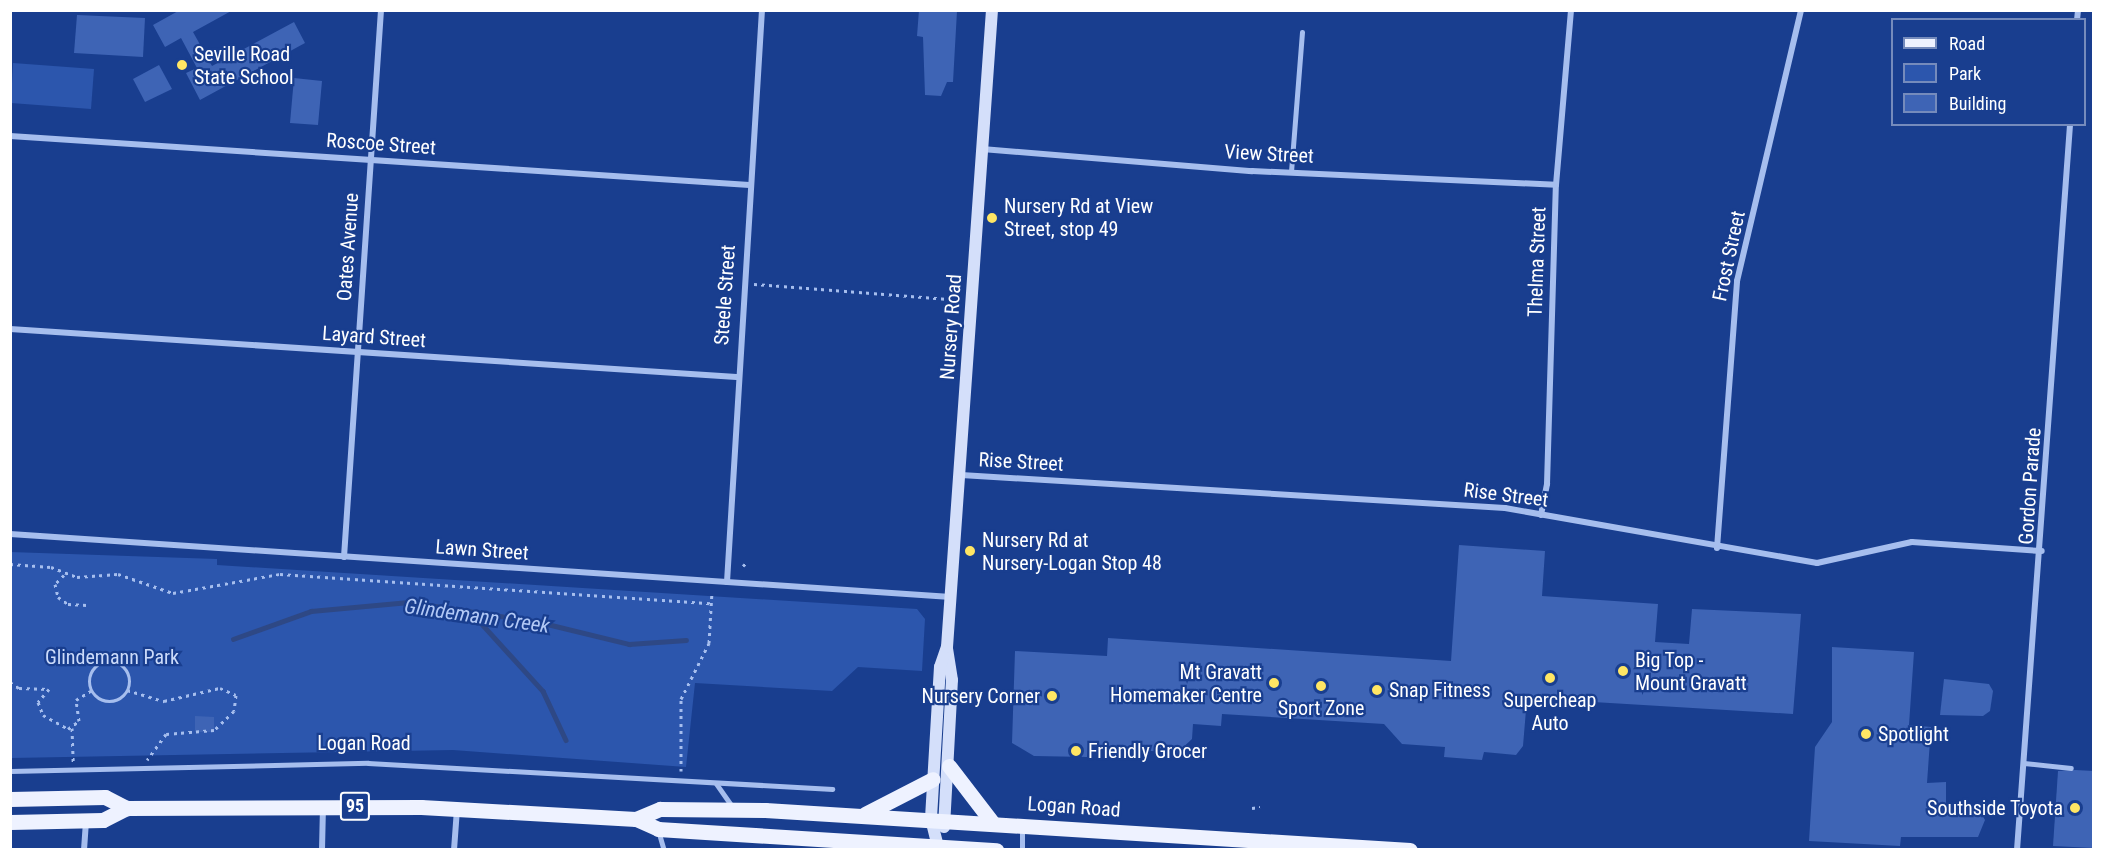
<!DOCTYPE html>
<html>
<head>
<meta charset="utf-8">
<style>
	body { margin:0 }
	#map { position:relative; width:2104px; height:860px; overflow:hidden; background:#193e8f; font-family:"Roboto Condensed",sans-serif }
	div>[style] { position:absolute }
	.green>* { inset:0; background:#2c56ad }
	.stream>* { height:4.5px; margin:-2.25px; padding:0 2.25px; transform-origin:2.25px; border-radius:2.25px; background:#2e4885 }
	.building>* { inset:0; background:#3e64b5 }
	.path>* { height:3px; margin-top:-1.5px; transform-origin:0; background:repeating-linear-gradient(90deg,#a6beee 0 3px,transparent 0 7.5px) }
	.path>.ring { margin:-1.5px; padding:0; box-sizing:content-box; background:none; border:3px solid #a6beee; border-radius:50% }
	.lane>* { height:4.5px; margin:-2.25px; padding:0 2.25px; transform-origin:2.25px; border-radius:2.25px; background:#a6beee }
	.street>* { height:6px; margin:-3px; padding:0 3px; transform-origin:3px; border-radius:3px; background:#a6beee }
	.secondary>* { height:12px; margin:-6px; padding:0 6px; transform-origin:6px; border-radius:6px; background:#d4dffa }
	.primary>* { height:15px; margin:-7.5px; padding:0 7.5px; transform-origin:7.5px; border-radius:7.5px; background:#eef2ff }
	.dots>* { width:16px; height:16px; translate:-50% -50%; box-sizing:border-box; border:3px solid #193e8f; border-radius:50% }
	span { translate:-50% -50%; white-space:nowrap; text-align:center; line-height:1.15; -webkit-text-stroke:4.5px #193e8f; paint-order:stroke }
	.shield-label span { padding:2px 4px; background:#193e8f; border:2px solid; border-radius:4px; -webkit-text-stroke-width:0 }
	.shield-label { font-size:18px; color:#fff; font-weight:700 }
	.poi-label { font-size:20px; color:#fff }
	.left { translate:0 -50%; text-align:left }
	.right { translate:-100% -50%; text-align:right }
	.street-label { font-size:20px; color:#fff }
	.park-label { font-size:20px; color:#ccdbfa }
	.water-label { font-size:21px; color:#b2c9f6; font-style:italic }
	.frame { position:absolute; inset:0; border:12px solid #fff; pointer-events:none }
	.legend { position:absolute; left:1891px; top:18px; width:195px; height:108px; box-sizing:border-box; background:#193e8f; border:2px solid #758bbc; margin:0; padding:8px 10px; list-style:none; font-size:18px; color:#fff }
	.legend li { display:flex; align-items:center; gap:12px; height:30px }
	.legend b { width:30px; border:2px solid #758bbc }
</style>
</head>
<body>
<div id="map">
	<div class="green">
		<div style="clip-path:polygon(13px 63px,94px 69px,91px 109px,11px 103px)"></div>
		<div style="clip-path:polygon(10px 552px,217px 559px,217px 565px,917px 609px,925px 619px,922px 671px,858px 667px,832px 691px,695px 683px,686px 767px,453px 750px,11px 758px)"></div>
	</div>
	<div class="stream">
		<div style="left:471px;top:612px;width:107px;rotate:47.7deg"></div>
		<div style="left:543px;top:691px;width:54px;rotate:64.9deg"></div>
		<div style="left:233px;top:639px;width:83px;rotate:-19.7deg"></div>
		<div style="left:311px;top:611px;width:98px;rotate:-5.2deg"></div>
		<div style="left:409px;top:602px;width:132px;rotate:8.7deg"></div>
		<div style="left:539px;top:622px;width:93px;rotate:13.7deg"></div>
		<div style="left:629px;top:644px;width:57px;rotate:-4deg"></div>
	</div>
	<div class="building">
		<div style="clip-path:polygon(180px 10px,233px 10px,193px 32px,212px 66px,294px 22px,305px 43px,200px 100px,186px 73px,197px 68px,181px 38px,165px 47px,153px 25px)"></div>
		<div style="clip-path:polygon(919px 10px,957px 11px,953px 82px,947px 82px,941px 96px,925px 95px,923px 37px,917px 36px)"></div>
		<div style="clip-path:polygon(77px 15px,145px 18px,143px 57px,74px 53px)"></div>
		<div style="clip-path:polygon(159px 65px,172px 89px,145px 102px,133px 79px)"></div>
		<div style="clip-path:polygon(294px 78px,322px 81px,318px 125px,290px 123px)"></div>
		<div style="clip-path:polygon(1459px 545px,1545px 551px,1542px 596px,1658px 604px,1655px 642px,1689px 644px,1692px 609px,1801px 614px,1793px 714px,1527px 698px,1523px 746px,1516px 755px,1484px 752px,1482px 760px,1444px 757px,1445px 747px,1402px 744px,1384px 724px,1222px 714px,1221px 726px,1193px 724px,1192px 739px,1177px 753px,1088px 746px,1087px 757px,1034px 756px,1012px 743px,1015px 651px,1107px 656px,1108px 638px,1451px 661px)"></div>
		<div style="clip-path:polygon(1832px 647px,1914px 652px,1909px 725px,1931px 727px,1927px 783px,1946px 782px,1946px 805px,1979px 809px,1985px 820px,1978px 837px,1901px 837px,1900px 846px,1809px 841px,1815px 747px,1832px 722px)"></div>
		<div style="clip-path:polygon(1944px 679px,1989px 684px,1993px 691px,1990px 711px,1983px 716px,1940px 715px)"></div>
		<div style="clip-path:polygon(195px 716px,214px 717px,214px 732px,195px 732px)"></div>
		<div style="clip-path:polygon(2075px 770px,2094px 771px,2094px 848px,2053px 846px,2058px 771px)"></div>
	</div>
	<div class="path">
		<div style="left:754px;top:284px;width:198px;rotate:4.4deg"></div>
		<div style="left:10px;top:564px;width:41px;rotate:4.2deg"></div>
		<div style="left:51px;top:567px;width:28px;rotate:21deg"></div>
		<div style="left:77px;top:577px;width:41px;rotate:-4.2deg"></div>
		<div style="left:118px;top:574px;width:58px;rotate:19.1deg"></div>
		<div style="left:173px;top:593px;width:109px;rotate:-10.1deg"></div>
		<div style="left:280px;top:574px;width:431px;rotate:3.9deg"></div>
		<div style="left:743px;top:566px;width:4px;rotate:-45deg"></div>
		<div style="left:64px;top:575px;width:13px;rotate:135deg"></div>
		<div style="left:55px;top:584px;width:13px;rotate:77deg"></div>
		<div style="left:58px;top:597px;width:12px;rotate:35deg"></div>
		<div style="left:68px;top:604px;width:19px;rotate:3deg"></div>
		<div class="ring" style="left:89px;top:661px;width:37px;height:37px"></div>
		<div style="left:10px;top:682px;width:11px;rotate:34deg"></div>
		<div style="left:19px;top:688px;width:30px;rotate:2deg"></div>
		<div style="left:49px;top:689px;width:17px;rotate:130deg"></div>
		<div style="left:38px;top:702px;width:14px;rotate:69deg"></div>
		<div style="left:43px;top:715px;width:29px;rotate:29deg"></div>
		<div style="left:68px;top:729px;width:14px;rotate:-36deg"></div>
		<div style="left:79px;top:721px;width:21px;rotate:-98deg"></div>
		<div style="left:76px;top:700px;width:19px;rotate:-32deg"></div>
		<div style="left:127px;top:690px;width:39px;rotate:17deg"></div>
		<div style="left:164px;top:701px;width:57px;rotate:-13.1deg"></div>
		<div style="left:220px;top:688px;width:17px;rotate:24deg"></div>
		<div style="left:236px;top:695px;width:16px;rotate:97deg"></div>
		<div style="left:234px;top:711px;width:28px;rotate:136deg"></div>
		<div style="left:214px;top:730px;width:48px;rotate:175.2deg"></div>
		<div style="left:166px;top:734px;width:32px;rotate:126deg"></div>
		<div style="left:72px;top:728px;width:34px;rotate:88deg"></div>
		<div style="left:681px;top:771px;width:72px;rotate:-90deg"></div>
		<div style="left:681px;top:699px;width:63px;rotate:-63.4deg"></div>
		<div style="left:709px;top:643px;width:52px;rotate:-86.7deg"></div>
		<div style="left:1252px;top:808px;width:8px;rotate:-7deg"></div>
	</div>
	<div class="lane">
		<div style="left:1291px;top:172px;width:140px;rotate:-85.5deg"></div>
		<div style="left:2024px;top:763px;width:47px;rotate:6.1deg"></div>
		<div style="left:10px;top:771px;width:358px;rotate:-1.3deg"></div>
		<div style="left:368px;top:763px;width:465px;rotate:3.2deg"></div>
		<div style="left:716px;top:783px;width:28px;rotate:55deg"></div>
		<div style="left:659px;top:832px;width:19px;rotate:74deg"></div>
		<div style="left:1022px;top:850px;width:22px;rotate:-90deg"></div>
	</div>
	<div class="street">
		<div style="left:2077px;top:20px;width:10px;rotate:-84deg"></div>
		<div style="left:10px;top:136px;width:741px;rotate:3.79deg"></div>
		<div style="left:982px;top:149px;width:271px;rotate:4.7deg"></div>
		<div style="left:1252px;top:171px;width:304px;rotate:2.6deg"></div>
		<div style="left:10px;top:329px;width:728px;rotate:3.78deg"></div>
		<div style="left:961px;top:475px;width:545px;rotate:3.47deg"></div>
		<div style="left:1505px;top:508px;width:317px;rotate:10deg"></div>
		<div style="left:1817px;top:563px;width:97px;rotate:-12.5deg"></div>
		<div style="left:1912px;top:542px;width:130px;rotate:4deg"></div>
		<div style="left:1541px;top:515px;width:32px;rotate:-79deg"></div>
		<div style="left:1547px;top:484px;width:299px;rotate:-88.3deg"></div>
		<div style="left:1556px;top:185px;width:176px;rotate:-85.1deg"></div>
		<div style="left:10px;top:534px;width:943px;rotate:3.83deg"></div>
		<div style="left:1717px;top:548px;width:268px;rotate:-85.7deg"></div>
		<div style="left:1737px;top:281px;width:278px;rotate:-76.7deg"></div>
		<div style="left:344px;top:557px;width:548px;rotate:-86.13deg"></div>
		<div style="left:727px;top:582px;width:573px;rotate:-86.5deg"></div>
		<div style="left:84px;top:850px;width:30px;rotate:-86deg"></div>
		<div style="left:322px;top:850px;width:43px;rotate:-88.7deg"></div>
		<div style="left:454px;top:850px;width:41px;rotate:-85.8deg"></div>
		<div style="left:2017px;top:850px;width:728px;rotate:-85.82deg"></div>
	</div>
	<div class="secondary">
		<div style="left:944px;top:827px;width:147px;rotate:-86.9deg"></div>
		<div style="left:952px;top:680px;width:32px;rotate:-99deg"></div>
		<div style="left:938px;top:847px;width:30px;rotate:-104deg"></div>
		<div style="left:931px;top:818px;width:151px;rotate:-86.6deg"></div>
		<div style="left:940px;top:667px;width:21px;rotate:-71deg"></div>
		<div style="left:947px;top:647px;width:639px;rotate:-85.96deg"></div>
	</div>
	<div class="primary">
		<div style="left:949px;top:766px;width:71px;rotate:52.5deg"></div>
		<div style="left:10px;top:799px;width:95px;rotate:-1.2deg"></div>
		<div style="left:105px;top:797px;width:25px;rotate:27deg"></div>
		<div style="left:865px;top:814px;width:76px;rotate:-27.2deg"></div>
		<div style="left:636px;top:819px;width:26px;rotate:-23deg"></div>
		<div style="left:660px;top:809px;width:105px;rotate:0.5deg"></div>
		<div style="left:765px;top:810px;width:646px;rotate:3.55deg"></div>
		<div style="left:10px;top:822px;width:93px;rotate:-1.2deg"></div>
		<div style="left:103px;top:820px;width:27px;rotate:-27deg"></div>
		<div style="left:127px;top:808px;width:294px;rotate:-0.2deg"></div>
		<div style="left:421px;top:807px;width:215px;rotate:3.2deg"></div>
		<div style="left:636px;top:819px;width:24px;rotate:24deg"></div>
		<div style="left:658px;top:829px;width:339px;rotate:3.6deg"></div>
	</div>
	<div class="dots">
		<div style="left:182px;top:65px;background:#ffe664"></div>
		<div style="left:992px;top:218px;background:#ffe664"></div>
		<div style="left:970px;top:551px;background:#ffe664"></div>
		<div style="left:1623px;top:671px;background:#ffe664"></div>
		<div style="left:1550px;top:678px;background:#ffe664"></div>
		<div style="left:1274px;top:683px;background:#ffe664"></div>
		<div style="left:1321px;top:686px;background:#ffe664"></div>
		<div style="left:1377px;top:690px;background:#ffe664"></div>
		<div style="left:1052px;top:696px;background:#ffe664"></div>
		<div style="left:1866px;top:734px;background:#ffe664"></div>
		<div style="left:1076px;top:751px;background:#ffe664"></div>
		<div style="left:2075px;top:808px;background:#ffe664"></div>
	</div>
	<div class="shield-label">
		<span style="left:355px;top:806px">95</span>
	</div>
	<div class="poi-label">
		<span class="left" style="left:194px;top:66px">Seville Road<br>State School</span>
		<span class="left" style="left:1004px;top:218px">Nursery Rd at View<br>Street, stop 49</span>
		<span class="left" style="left:982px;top:552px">Nursery Rd at<br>Nursery-Logan Stop 48</span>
		<span class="left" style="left:1635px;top:672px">Big Top -<br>Mount Gravatt</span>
		<span class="right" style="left:1262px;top:684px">Mt Gravatt<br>Homemaker Centre</span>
		<span class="left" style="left:1389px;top:690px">Snap Fitness</span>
		<span class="right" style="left:1040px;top:696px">Nursery Corner</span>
		<span style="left:1550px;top:712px">Supercheap<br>Auto</span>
		<span style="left:1321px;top:708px">Sport Zone</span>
		<span class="left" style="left:1878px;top:734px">Spotlight</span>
		<span class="left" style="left:1088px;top:751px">Friendly Grocer</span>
		<span class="right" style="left:2063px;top:808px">Southside Toyota</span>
	</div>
	<div class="street-label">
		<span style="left:381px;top:144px;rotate:4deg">Roscoe Street</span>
		<span style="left:1269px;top:154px;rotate:3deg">View Street</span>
		<span style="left:348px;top:247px;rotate:-86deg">Oates Avenue</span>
		<span style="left:1729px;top:256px;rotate:-78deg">Frost Street</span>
		<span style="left:1537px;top:262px;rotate:-88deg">Thelma Street</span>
		<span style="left:725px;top:295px;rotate:-86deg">Steele Street</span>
		<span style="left:951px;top:327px;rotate:-86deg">Nursery Road</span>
		<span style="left:374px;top:337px;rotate:4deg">Layard Street</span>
		<span style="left:1021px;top:462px;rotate:3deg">Rise Street</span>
		<span style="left:2030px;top:486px;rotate:-86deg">Gordon Parade</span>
		<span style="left:1506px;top:495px;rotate:7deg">Rise Street</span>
		<span style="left:482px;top:550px;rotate:4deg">Lawn Street</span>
		<span style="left:364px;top:743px">Logan Road</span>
		<span style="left:1074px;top:807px;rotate:4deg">Logan Road</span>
	</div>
	<div class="park-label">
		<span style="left:112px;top:657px">Glindemann Park</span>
	</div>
	<div class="water-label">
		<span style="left:477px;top:616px;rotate:8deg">Glindemann Creek</span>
	</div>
	<div class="frame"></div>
	<ul class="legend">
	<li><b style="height:8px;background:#eef2ff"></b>Road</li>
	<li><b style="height:16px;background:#2c56ad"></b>Park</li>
	<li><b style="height:16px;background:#3e64b5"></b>Building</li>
	</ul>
</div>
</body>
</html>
